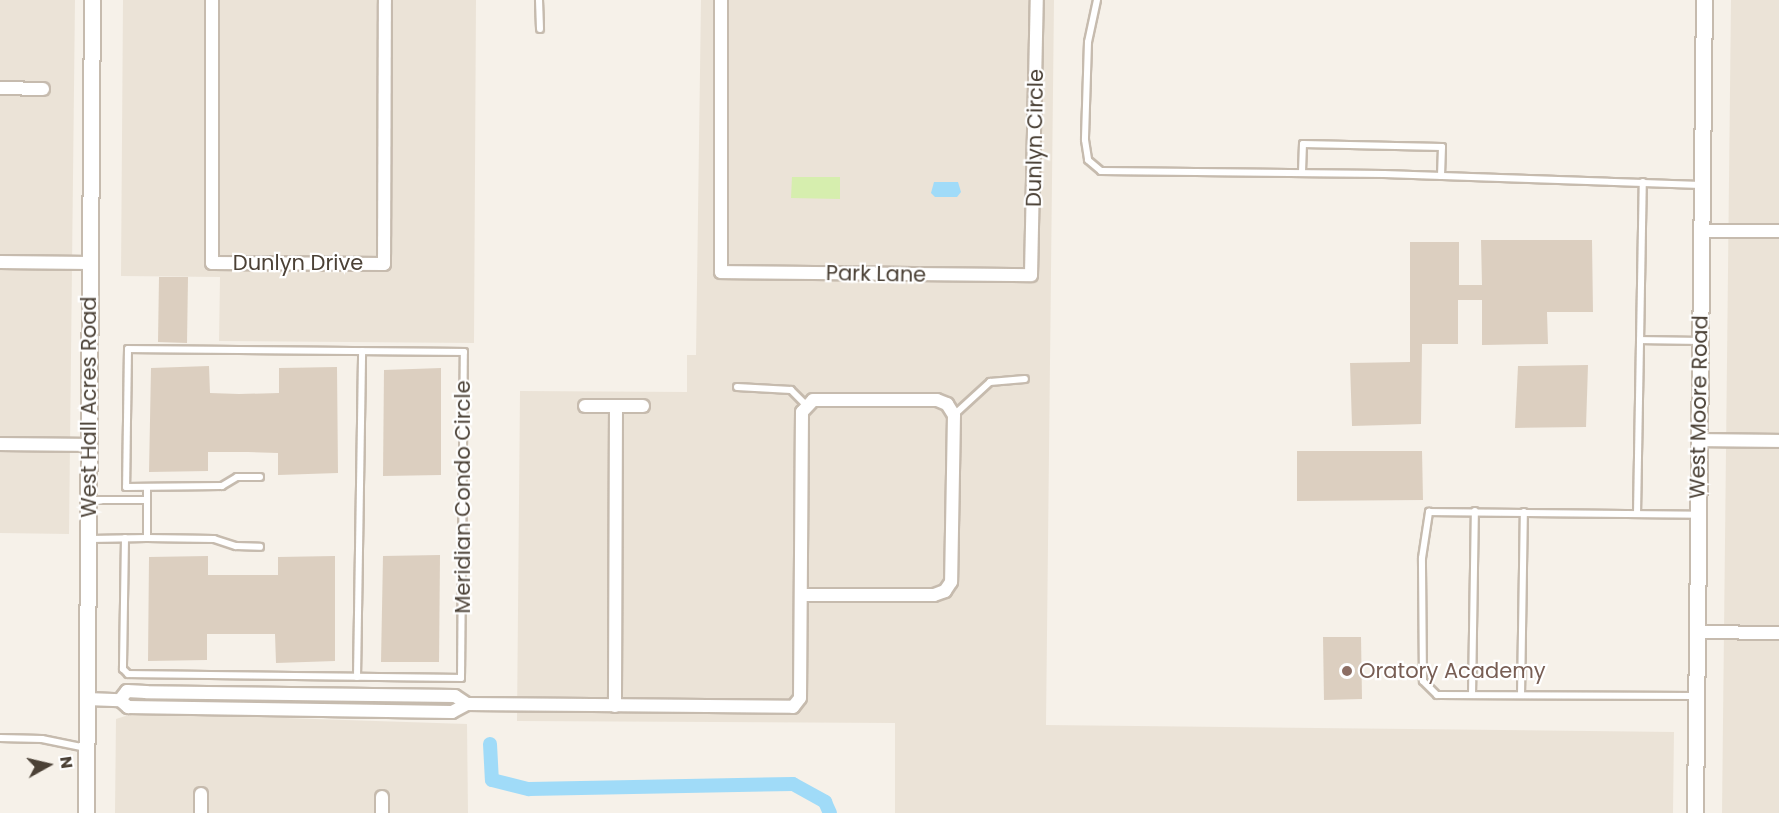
<!DOCTYPE html>
<html>
<head>
<meta charset="utf-8">
<style>
	body { margin:0 }
	#map { position:relative; width:1779px; height:813px; overflow:hidden; background:#f6f1e9; font-family:Poppins,sans-serif }
	div>[style] { position:absolute }
	.residential>* { inset:0; background:#ebe3d7 }
	.green>* { inset:0; background:#d6eeae }
	.water>* { inset:0; background:#a0dbf8 }
	.canal>* { height:14px; margin:-7px; padding:0 7px; transform-origin:7px; border-radius:7px; background:#a0dbf8 }
	.building>* { inset:0; background:#dccfc0 }
	.roads { filter:drop-shadow(2px 0 #c6bbae) drop-shadow(-2px 0 #c6bbae) drop-shadow(0 2px #c6bbae) drop-shadow(0 -2px #c6bbae) }
	.service>* { height:6px; margin:-3px; padding:0 3px; transform-origin:3px; border-radius:3px; background:#fff }
	.minor>* { height:12px; margin:-6px; padding:0 6px; transform-origin:6px; border-radius:6px; background:#fff }
	.tertiary>* { height:15px; margin:-7.5px; padding:0 7.5px; transform-origin:7.5px; border-radius:7.5px; background:#fff }
	.dots>* { width:16px; height:16px; translate:-50% -50%; box-sizing:border-box; border:3px solid #fff; border-radius:50% }
	span { translate:-50% -50%; white-space:nowrap; text-align:center; line-height:1.15; -webkit-text-stroke:4.5px #fff; paint-order:stroke }
	.street-label { font-size:21px; color:#4b4136 }
	.education-label { font-size:21px; color:#785e54 }
	.left { translate:0 -50%; text-align:left }
	.north { position:absolute; left:18px; top:735px; width:60px; height:60px; -webkit-text-stroke:4px #fff; paint-order:stroke; rotate:82deg; font-size:16px; font-weight:700; line-height:24px; text-align:center; color:#4b4136 }
	.north::after { content:''; display:block; margin:auto; width:21px; height:27px; background:#4b4136; clip-path:polygon(50% 0,100% 100%,50% 72%,0 100%) }
</style>
</head>
<body>
<div id="map">
	<div class="residential">
		<div style="clip-path:polygon(0 0,75px 0,69px 534px,0 533px)"></div>
		<div style="clip-path:polygon(123px 0,476px 0,474px 343px,219px 341px,220px 277px,121px 276px)"></div>
		<div style="clip-path:polygon(701px 0,1054px 0,1046px 725px,1674px 732px,1673px 813px,895px 813px,895px 723px,517px 721px,520px 391px,687px 392px,687px 355px,696px 355px)"></div>
		<div style="clip-path:polygon(1731px 0,1779px 0,1779px 813px,1722px 813px)"></div>
		<div style="clip-path:polygon(135px 713px,467px 724px,468px 813px,115px 813px,116px 719px)"></div>
	</div>
	<div class="green">
		<div style="clip-path:polygon(792px 177px,840px 177px,840px 199px,791px 198px)"></div>
	</div>
	<div class="water">
		<div style="clip-path:polygon(934px 182px,958px 182px,961px 192px,957px 197px,935px 197px,931px 193px)"></div>
	</div>
	<div class="canal">
		<div style="left:490px;top:744px;width:36px;rotate:87deg"></div>
		<div style="left:492px;top:780px;width:38px;rotate:14deg"></div>
		<div style="left:529px;top:789px;width:264px;rotate:-1.1deg"></div>
		<div style="left:793px;top:784px;width:37px;rotate:29deg"></div>
		<div style="left:825px;top:802px;width:12px;rotate:66deg"></div>
	</div>
	<div class="building">
		<div style="clip-path:polygon(1481px 240px,1592px 240px,1593px 312px,1547px 312px,1548px 344px,1482px 345px,1482px 300px,1458px 300px,1458px 344px,1422px 344px,1421px 424px,1352px 426px,1350px 363px,1410px 362px,1410px 242px,1459px 242px,1459px 285px,1482px 285px)"></div>
		<div style="clip-path:polygon(159px 277px,188px 277px,187px 343px,158px 342px)"></div>
		<div style="clip-path:polygon(1588px 365px,1586px 427px,1515px 428px,1518px 366px)"></div>
		<div style="clip-path:polygon(209px 366px,210px 393px,239px 394px,279px 393px,279px 368px,337px 367px,338px 473px,278px 475px,278px 453px,248px 452px,208px 452px,208px 471px,149px 472px,151px 368px)"></div>
		<div style="clip-path:polygon(441px 368px,441px 475px,383px 476px,384px 370px)"></div>
		<div style="clip-path:polygon(1297px 451px,1422px 451px,1423px 500px,1297px 501px)"></div>
		<div style="clip-path:polygon(440px 555px,439px 662px,381px 662px,383px 556px)"></div>
		<div style="clip-path:polygon(208px 556px,208px 575px,278px 575px,278px 557px,335px 556px,335px 661px,276px 663px,275px 634px,207px 634px,207px 660px,148px 661px,149px 557px)"></div>
		<div style="clip-path:polygon(1323px 637px,1361px 637px,1362px 699px,1324px 700px)"></div>
	</div>
	<div class="roads">
		<div class="service">
			<div style="left:539px;top:0;width:29px;rotate:88deg"></div>
			<div style="left:1097px;top:0;width:43px;rotate:102.1deg"></div>
			<div style="left:1088px;top:42px;width:98px;rotate:91.8deg"></div>
			<div style="left:1085px;top:140px;width:20px;rotate:81deg"></div>
			<div style="left:1088px;top:160px;width:17px;rotate:40deg"></div>
			<div style="left:1101px;top:171px;width:283px;rotate:0.6deg"></div>
			<div style="left:1384px;top:174px;width:317px;rotate:2deg"></div>
			<div style="left:1302px;top:172px;width:28px;rotate:-88deg"></div>
			<div style="left:1303px;top:144px;width:139px;rotate:1.2deg"></div>
			<div style="left:1442px;top:147px;width:29px;rotate:92deg"></div>
			<div style="left:1640px;top:340px;width:59px;rotate:1deg"></div>
			<div style="left:737px;top:387px;width:54px;rotate:3.2deg"></div>
			<div style="left:791px;top:390px;width:21px;rotate:45deg"></div>
			<div style="left:954px;top:415px;width:49px;rotate:-42.5deg"></div>
			<div style="left:990px;top:382px;width:35px;rotate:-5deg"></div>
			<div style="left:89px;top:500px;width:58px"></div>
			<div style="left:1637px;top:514px;width:332px;rotate:-89deg"></div>
			<div style="left:125px;top:538px;width:131px;rotate:90.9deg"></div>
			<div style="left:123px;top:669px;width:7px;rotate:45deg"></div>
			<div style="left:128px;top:674px;width:333px;rotate:0.7deg"></div>
			<div style="left:461px;top:678px;width:326px;rotate:-89.5deg"></div>
			<div style="left:464px;top:352px;width:336px;rotate:-179.5deg"></div>
			<div style="left:128px;top:349px;width:138px;rotate:90.8deg"></div>
			<div style="left:126px;top:487px;width:96px;rotate:-0.6deg"></div>
			<div style="left:222px;top:486px;width:17px;rotate:-31deg"></div>
			<div style="left:237px;top:477px;width:23px"></div>
			<div style="left:147px;top:538px;width:67px;rotate:0.9deg"></div>
			<div style="left:214px;top:539px;width:23px;rotate:18deg"></div>
			<div style="left:236px;top:546px;width:24px;rotate:2deg"></div>
			<div style="left:90px;top:539px;width:57px;rotate:-1deg"></div>
			<div style="left:147px;top:538px;width:50px;rotate:-90deg"></div>
			<div style="left:357px;top:677px;width:326px;rotate:-89.1deg"></div>
			<div style="left:1472px;top:695px;width:184px;rotate:-89.1deg"></div>
			<div style="left:1521px;top:695px;width:183px;rotate:-89.1deg"></div>
			<div style="left:1696px;top:696px;width:259px;rotate:-179.8deg"></div>
			<div style="left:1437px;top:695px;width:20px;rotate:-135deg"></div>
			<div style="left:1423px;top:681px;width:123px;rotate:-90.5deg"></div>
			<div style="left:1422px;top:558px;width:47px;rotate:-81.3deg"></div>
			<div style="left:1429px;top:512px;width:269px;rotate:0.6deg"></div>
			<div style="left:0;top:738px;width:42px;rotate:1.4deg"></div>
			<div style="left:42px;top:739px;width:45px;rotate:11.6deg"></div>
		</div>
		<div class="minor">
			<div style="left:212px;top:0;width:263px;rotate:90deg"></div>
			<div style="left:212px;top:263px;width:172px;rotate:0.3deg"></div>
			<div style="left:384px;top:264px;width:264px;rotate:-89.8deg"></div>
			<div style="left:721px;top:0;width:272px;rotate:90deg"></div>
			<div style="left:721px;top:272px;width:310px;rotate:0.6deg"></div>
			<div style="left:1031px;top:275px;width:275px;rotate:-88.8deg"></div>
			<div style="left:0;top:88px;width:43px;rotate:1.3deg"></div>
			<div style="left:1701px;top:231px;width:78px"></div>
			<div style="left:0;top:262px;width:90px;rotate:0.6deg"></div>
			<div style="left:585px;top:406px;width:31px"></div>
			<div style="left:616px;top:406px;width:300px;rotate:90.2deg"></div>
			<div style="left:616px;top:406px;width:27px"></div>
			<div style="left:1699px;top:440px;width:80px;rotate:0.7deg"></div>
			<div style="left:0;top:444px;width:89px;rotate:0.6deg"></div>
			<div style="left:1697px;top:632px;width:82px;rotate:0.7deg"></div>
			<div style="left:87px;top:699px;width:33px;rotate:2deg"></div>
			<div style="left:120px;top:700px;width:11px;rotate:41deg"></div>
			<div style="left:128px;top:707px;width:324px;rotate:0.9deg"></div>
			<div style="left:452px;top:712px;width:17px;rotate:-28deg"></div>
			<div style="left:467px;top:704px;width:14px;rotate:-146deg"></div>
			<div style="left:455px;top:696px;width:309px;rotate:-179.3deg"></div>
			<div style="left:146px;top:692px;width:19px;rotate:-177deg"></div>
			<div style="left:127px;top:691px;width:11px;rotate:128deg"></div>
			<div style="left:467px;top:704px;width:326px;rotate:0.5deg"></div>
			<div style="left:793px;top:707px;width:11px;rotate:-52deg"></div>
			<div style="left:800px;top:698px;width:286px;rotate:-89.6deg"></div>
			<div style="left:802px;top:412px;width:16px;rotate:-47deg"></div>
			<div style="left:813px;top:400px;width:124px"></div>
			<div style="left:937px;top:400px;width:11px;rotate:22deg"></div>
			<div style="left:947px;top:404px;width:13px;rotate:58deg"></div>
			<div style="left:954px;top:415px;width:167px;rotate:91deg"></div>
			<div style="left:951px;top:582px;width:11px;rotate:124deg"></div>
			<div style="left:945px;top:591px;width:12px;rotate:160deg"></div>
			<div style="left:934px;top:595px;width:133px;rotate:180deg"></div>
			<div style="left:201px;top:794px;width:19px;rotate:90deg"></div>
			<div style="left:382px;top:813px;width:16px;rotate:-90deg"></div>
		</div>
		<div class="tertiary">
			<div style="left:86px;top:813px;width:813px;rotate:-89.58deg"></div>
			<div style="left:1695px;top:813px;width:813px;rotate:-89.37deg"></div>
		</div>
	</div>
	<div class="dots">
		<div style="left:1347px;top:671px;background:#8d6e63"></div>
	</div>
	<div class="street-label">
		<span style="left:1035px;top:138px;rotate:-89deg">Dunlyn Circle</span>
		<span style="left:298px;top:263px">Dunlyn Drive</span>
		<span style="left:876px;top:274px;rotate:1deg">Park Lane</span>
		<span style="left:89px;top:407px;rotate:-90deg">West Hall Acres Road</span>
		<span style="left:1699px;top:407px;rotate:-89deg">West Moore Road</span>
		<span style="left:463px;top:497px;rotate:-90deg">Meridian Condo Circle</span>
	</div>
	<div class="education-label">
		<span class="left" style="left:1359px;top:671px">Oratory Academy</span>
	</div>
	<div class="north">N</div>
</div>
</body>
</html>
